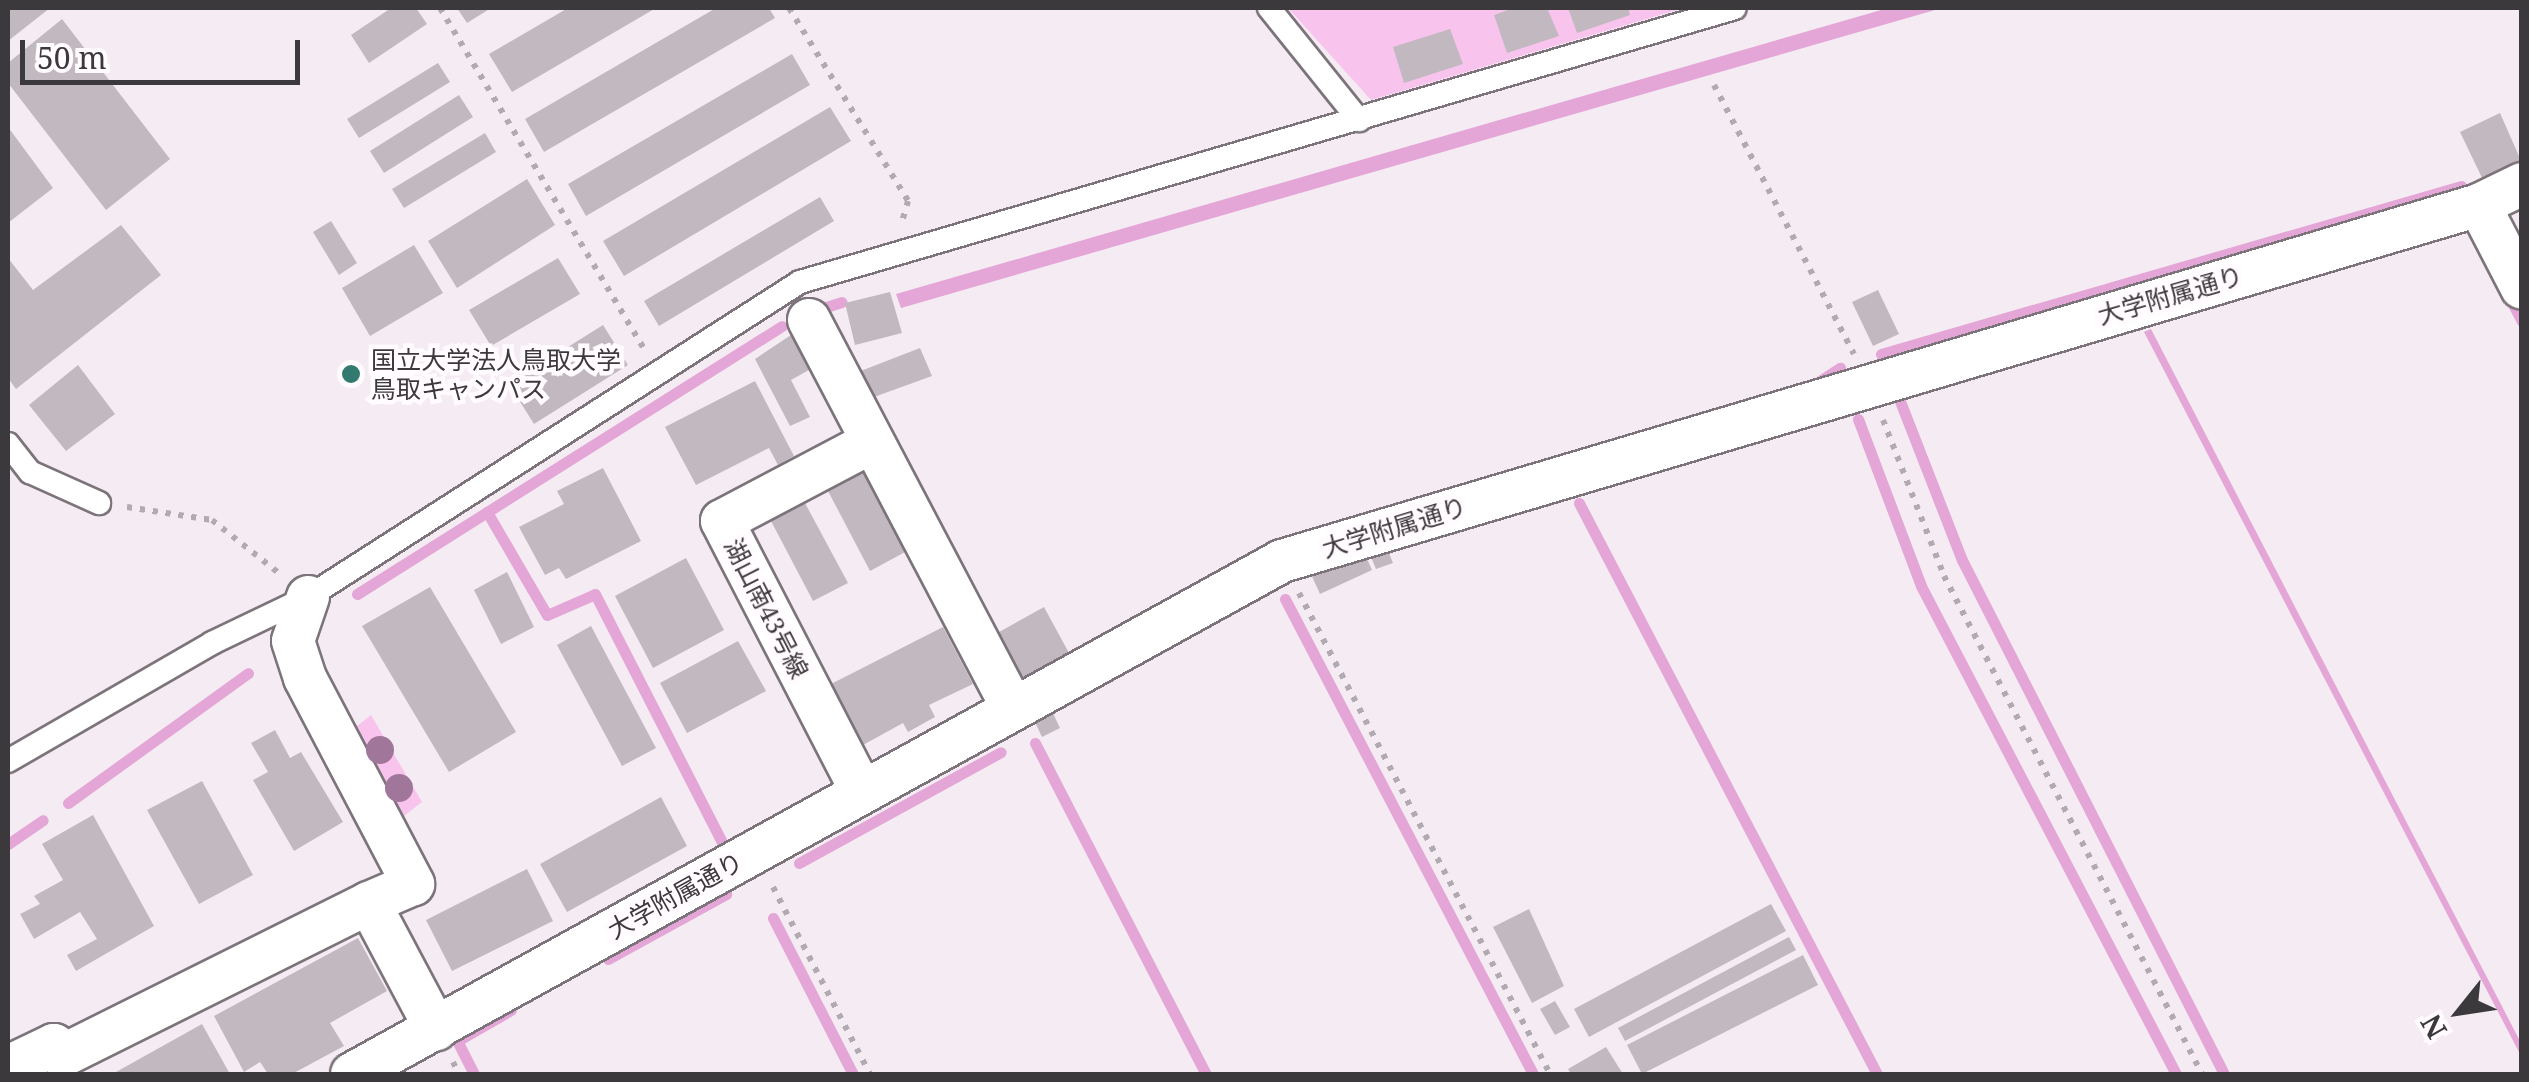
<!DOCTYPE html>
<html>
<head>
<meta charset="utf-8">
<style>
	body { margin:0 }
	#map { position:relative; width:2529px; height:1082px; overflow:hidden; background:#f5ecf3; font-family:"Noto Serif","Noto Sans JP",serif }
	div>[style] { position:absolute }
	.green>* { inset:0; background:#f8c3ec }
	.water>* { inset:0; background:#e4a5d7 }
	.stream>* { height:11px; margin:-5.5px; padding:0 5.5px; transform-origin:5.5px; border-radius:5.5px; background:#e4a5d7 }
	.building>* { inset:0; background:#c2b9c0 }
	.path>* { height:6px; margin-top:-3px; transform-origin:0; background:repeating-linear-gradient(90deg,#b1aab0 0 5px,transparent 0 13px) }
	.roads { filter:drop-shadow(2px 0 #7c747a) drop-shadow(-2px 0 #7c747a) drop-shadow(0 2px #7c747a) drop-shadow(0 -2px #7c747a) }
	.service>* { height:22px; margin:-11px; padding:0 11px; transform-origin:11px; border-radius:11px; background:#fff }
	.minor>* { height:42px; margin:-21px; padding:0 21px; transform-origin:21px; border-radius:21px; background:#fff }
	.trees>* { width:28px; height:28px; margin:-14px; border-radius:50%; background:#a1769b }
	.dots>* { width:28px; height:28px; translate:-50% -50%; box-sizing:border-box; border:5px solid #fffbfe; border-radius:50% }
	span { translate:-50% -50%; white-space:nowrap; text-align:center; line-height:1.15; -webkit-text-stroke:9px #fffbfe; paint-order:stroke }
	.street-label { font-size:25px; color:#3c393c }
	.poi-label { font-size:25px; color:#3c393c }
	.left { translate:0 -50%; text-align:left }
	.frame { position:absolute; inset:0; border:10px solid #3c393c; pointer-events:none }
	.north { position:absolute; left:2409px; top:962px; width:100px; height:100px; -webkit-text-stroke:8px #fffbfe; paint-order:stroke; rotate:240deg; font-size:28px; font-weight:700; line-height:40px; text-align:center; color:#3c393c }
	.north::after { content:''; display:block; margin:auto; width:35px; height:45px; background:#3c393c; clip-path:polygon(50% 0,100% 100%,50% 72%,0 100%) }
	.scale { position:absolute; left:20px; top:40px; width:280px; height:45px; box-sizing:border-box; border:5px solid #3c393c; border-top:0; padding-left:12px; font-size:30px; line-height:35px; white-space:nowrap; color:#3c393c; -webkit-text-stroke:8px #fffbfe; paint-order:stroke }
</style>
</head>
<body>
<div id="map">
	<div class="green">
		<div style="clip-path:polygon(1288px 8px,1684px 8px,1371px 100px)"></div>
		<div style="clip-path:polygon(371px 715px,422px 802px,404px 816px,397px 815px,353px 729px)"></div>
	</div>
	<div class="water">
		<div style="clip-path:polygon(1888px 8px,1942px 8px,901px 308px,896px 294px)"></div>
		<div style="clip-path:polygon(2151px 329px,2521px 1043px,2521px 1056px,2144px 332px)"></div>
	</div>
	<div class="stream">
		<div style="left:2508px;top:295px;width:30px;rotate:62deg"></div>
		<div style="left:814px;top:311px;width:29px;rotate:-18deg"></div>
		<div style="left:1881px;top:354px;width:604px;rotate:-16.15deg"></div>
		<div style="left:1815px;top:384px;width:30px;rotate:-33deg"></div>
		<div style="left:1898px;top:396px;width:176px;rotate:68.7deg"></div>
		<div style="left:1962px;top:560px;width:577px;rotate:62.99deg"></div>
		<div style="left:1858px;top:419px;width:178px;rotate:69.3deg"></div>
		<div style="left:1921px;top:586px;width:551px;rotate:62.41deg"></div>
		<div style="left:1579px;top:503px;width:644px;rotate:62.44deg"></div>
		<div style="left:487px;top:512px;width:119px;rotate:59.8deg"></div>
		<div style="left:547px;top:615px;width:52px;rotate:-23.6deg"></div>
		<div style="left:595px;top:594px;width:283px;rotate:62.9deg"></div>
		<div style="left:357px;top:594px;width:502px;rotate:-32.24deg"></div>
		<div style="left:1285px;top:599px;width:536px;rotate:62.43deg"></div>
		<div style="left:1035px;top:743px;width:373px;rotate:62.7deg"></div>
		<div style="left:68px;top:803px;width:222px;rotate:-35.8deg"></div>
		<div style="left:8px;top:844px;width:42px;rotate:-34.4deg"></div>
		<div style="left:799px;top:863px;width:230px;rotate:-28.8deg"></div>
		<div style="left:773px;top:918px;width:175px;rotate:62.9deg"></div>
		<div style="left:608px;top:959px;width:135px;rotate:-28.8deg"></div>
		<div style="left:474px;top:1074px;width:37px;rotate:-117deg"></div>
		<div style="left:457px;top:1041px;width:62px;rotate:-29.9deg"></div>
	</div>
	<div class="building">
		<div style="clip-path:polygon(8px 8px,50px 8px,8px 41px)"></div>
		<div style="clip-path:polygon(391px 8px,416px 8px,427px 24px,369px 63px,351px 35px)"></div>
		<div style="clip-path:polygon(457px 8px,491px 8px,467px 23px)"></div>
		<div style="clip-path:polygon(568px 8px,656px 8px,512px 92px,489px 54px)"></div>
		<div style="clip-path:polygon(716px 8px,769px 8px,775px 18px,544px 152px,525px 119px)"></div>
		<div style="clip-path:polygon(1514px 8px,1547px 8px,1559px 36px,1507px 53px,1494px 15px)"></div>
		<div style="clip-path:polygon(1568px 8px,1628px 8px,1630px 15px,1577px 33px)"></div>
		<div style="clip-path:polygon(62px 19px,170px 159px,106px 210px,8px 83px,8px 63px)"></div>
		<div style="clip-path:polygon(1450px 29px,1463px 64px,1404px 83px,1393px 47px)"></div>
		<div style="clip-path:polygon(792px 54px,810px 85px,586px 216px,568px 184px)"></div>
		<div style="clip-path:polygon(438px 63px,450px 82px,359px 138px,347px 119px)"></div>
		<div style="clip-path:polygon(459px 95px,473px 117px,384px 173px,370px 151px)"></div>
		<div style="clip-path:polygon(830px 107px,851px 141px,624px 276px,603px 241px)"></div>
		<div style="clip-path:polygon(2500px 113px,2522px 163px,2484px 182px,2460px 132px)"></div>
		<div style="clip-path:polygon(8px 127px,53px 188px,8px 223px)"></div>
		<div style="clip-path:polygon(485px 133px,496px 152px,404px 208px,392px 189px)"></div>
		<div style="clip-path:polygon(527px 179px,555px 225px,457px 288px,428px 241px)"></div>
		<div style="clip-path:polygon(820px 197px,834px 221px,659px 326px,644px 301px)"></div>
		<div style="clip-path:polygon(331px 221px,357px 263px,339px 275px,313px 232px)"></div>
		<div style="clip-path:polygon(121px 225px,161px 275px,16px 389px,8px 378px,8px 258px,33px 290px)"></div>
		<div style="clip-path:polygon(414px 245px,443px 293px,370px 336px,342px 288px)"></div>
		<div style="clip-path:polygon(558px 258px,580px 294px,491px 346px,469px 310px)"></div>
		<div style="clip-path:polygon(1878px 290px,1899px 334px,1873px 346px,1852px 302px)"></div>
		<div style="clip-path:polygon(890px 292px,902px 333px,855px 345px,845px 303px)"></div>
		<div style="clip-path:polygon(603px 325px,628px 365px,534px 424px,509px 384px)"></div>
		<div style="clip-path:polygon(791px 335px,809px 370px,791px 380px,810px 417px,790px 426px,755px 359px)"></div>
		<div style="clip-path:polygon(920px 348px,932px 376px,863px 401px,853px 374px)"></div>
		<div style="clip-path:polygon(78px 365px,115px 414px,66px 451px,29px 405px)"></div>
		<div style="clip-path:polygon(755px 381px,794px 456px,778px 465px,769px 448px,696px 485px,665px 427px)"></div>
		<div style="clip-path:polygon(603px 468px,641px 541px,566px 579px,559px 568px,545px 575px,519px 527px,564px 504px,557px 491px)"></div>
		<div style="clip-path:polygon(865px 471px,907px 551px,870px 571px,828px 491px)"></div>
		<div style="clip-path:polygon(805px 503px,848px 583px,813px 601px,771px 521px)"></div>
		<div style="clip-path:polygon(1386px 546px,1393px 563px,1376px 569px,1369px 552px)"></div>
		<div style="clip-path:polygon(1364px 552px,1372px 570px,1320px 594px,1310px 572px)"></div>
		<div style="clip-path:polygon(686px 558px,724px 630px,653px 668px,615px 596px)"></div>
		<div style="clip-path:polygon(507px 572px,534px 627px,501px 644px,474px 590px)"></div>
		<div style="clip-path:polygon(430px 587px,516px 732px,449px 772px,362px 626px)"></div>
		<div style="clip-path:polygon(1044px 607px,1069px 653px,1017px 681px,992px 636px)"></div>
		<div style="clip-path:polygon(591px 626px,656px 748px,622px 766px,557px 645px)"></div>
		<div style="clip-path:polygon(943px 627px,973px 684px,929px 705px,935px 717px,908px 732px,903px 723px,863px 745px,831px 684px)"></div>
		<div style="clip-path:polygon(738px 641px,766px 691px,687px 733px,660px 683px)"></div>
		<div style="clip-path:polygon(1051px 709px,1060px 728px,1042px 737px,1033px 718px)"></div>
		<div style="clip-path:polygon(275px 730px,290px 758px,301px 752px,343px 822px,294px 851px,253px 780px,268px 772px,251px 743px)"></div>
		<div style="clip-path:polygon(202px 781px,253px 875px,199px 904px,147px 810px)"></div>
		<div style="clip-path:polygon(661px 797px,687px 846px,567px 912px,540px 864px)"></div>
		<div style="clip-path:polygon(93px 815px,154px 926px,76px 971px,67px 955px,97px 939px,80px 912px,34px 939px,20px 914px,40px 904px,34px 896px,63px 880px,42px 844px)"></div>
		<div style="clip-path:polygon(527px 869px,553px 921px,452px 971px,426px 920px)"></div>
		<div style="clip-path:polygon(1771px 904px,1786px 931px,1589px 1037px,1574px 1009px)"></div>
		<div style="clip-path:polygon(1529px 909px,1564px 986px,1532px 1003px,1493px 927px)"></div>
		<div style="clip-path:polygon(1789px 937px,1796px 950px,1625px 1041px,1618px 1028px)"></div>
		<div style="clip-path:polygon(358px 938px,387px 991px,330px 1023px,344px 1046px,292px 1074px,268px 1074px,260px 1062px,244px 1072px,214px 1016px)"></div>
		<div style="clip-path:polygon(1803px 955px,1818px 985px,1642px 1074px,1627px 1045px)"></div>
		<div style="clip-path:polygon(1555px 1001px,1570px 1027px,1555px 1035px,1540px 1009px)"></div>
		<div style="clip-path:polygon(202px 1024px,230px 1074px,117px 1074px,116px 1072px)"></div>
		<div style="clip-path:polygon(1606px 1047px,1623px 1074px,1571px 1074px,1568px 1069px)"></div>
	</div>
	<div class="path">
		<div style="left:440px;top:8px;width:399px;rotate:59.1deg"></div>
		<div style="left:789px;top:8px;width:227px;rotate:58.3deg"></div>
		<div style="left:908px;top:201px;width:22px;rotate:106deg"></div>
		<div style="left:1714px;top:85px;width:303px;rotate:62.5deg"></div>
		<div style="left:1883px;top:420px;width:168px;rotate:68.6deg"></div>
		<div style="left:1944px;top:576px;width:561px;rotate:62.61deg"></div>
		<div style="left:127px;top:507px;width:86px;rotate:8.7deg"></div>
		<div style="left:212px;top:520px;width:87px;rotate:38.5deg"></div>
		<div style="left:1299px;top:593px;width:543px;rotate:62.44deg"></div>
		<div style="left:773px;top:887px;width:211px;rotate:62.6deg"></div>
		<div style="left:453px;top:1062px;width:13px;rotate:63deg"></div>
	</div>
	<div class="roads">
		<div class="service">
			<div style="left:1269px;top:8px;width:144px;rotate:51.2deg"></div>
			<div style="left:8px;top:444px;width:36px;rotate:52deg"></div>
			<div style="left:30px;top:472px;width:76px;rotate:24.2deg"></div>
			<div style="left:8px;top:761px;width:236px;rotate:-30deg"></div>
			<div style="left:212px;top:643px;width:106px;rotate:-25.6deg"></div>
			<div style="left:308px;top:597px;width:584px;rotate:-32.63deg"></div>
			<div style="left:800px;top:282px;width:974px;rotate:-16.33deg"></div>
		</div>
		<div class="minor">
			<div style="left:2479px;top:205px;width:93px;rotate:62.6deg"></div>
			<div style="left:809px;top:320px;width:438px;rotate:62.3deg"></div>
			<div style="left:308px;top:597px;width:46px;rotate:108.8deg"></div>
			<div style="left:293px;top:641px;width:39px;rotate:72deg"></div>
			<div style="left:305px;top:678px;width:233px;rotate:62.3deg"></div>
			<div style="left:413px;top:884px;width:48px;rotate:156.6deg"></div>
			<div style="left:369px;top:903px;width:143px;rotate:62deg"></div>
			<div style="left:862px;top:792px;width:305px;rotate:-117.3deg"></div>
			<div style="left:722px;top:521px;width:170px;rotate:-27.8deg"></div>
			<div style="left:8px;top:1067px;width:51px;rotate:-25.6deg"></div>
			<div style="left:54px;top:1045px;width:14px;rotate:54deg"></div>
			<div style="left:62px;top:1056px;width:343px;rotate:-26.5deg"></div>
			<div style="left:352px;top:1074px;width:1062px;rotate:-28.88deg"></div>
			<div style="left:1282px;top:561px;width:1249px;rotate:-16.56deg"></div>
			<div style="left:2479px;top:205px;width:48px;rotate:-26deg"></div>
		</div>
	</div>
	<div class="trees">
		<div style="left:380px;top:750px"></div>
		<div style="left:399px;top:788px"></div>
	</div>
	<div class="dots">
		<div style="left:351px;top:374px;background:#327970"></div>
	</div>
	<div class="street-label">
		<span style="left:2170px;top:295px;rotate:-16deg">大学附属通り</span>
		<span style="left:1394px;top:527px;rotate:-17deg">大学附属通り</span>
		<span style="left:767px;top:608px;rotate:63deg">湖山南43号線</span>
		<span style="left:675px;top:895px;rotate:-29deg">大学附属通り</span>
	</div>
	<div class="poi-label">
		<span class="left" style="left:371px;top:374px">国立大学法人鳥取大学<br>鳥取キャンパス</span>
	</div>
	<div class="frame"></div>
	<div class="north">N</div>
	<div class="scale">50 m</div>
</div>
</body>
</html>
